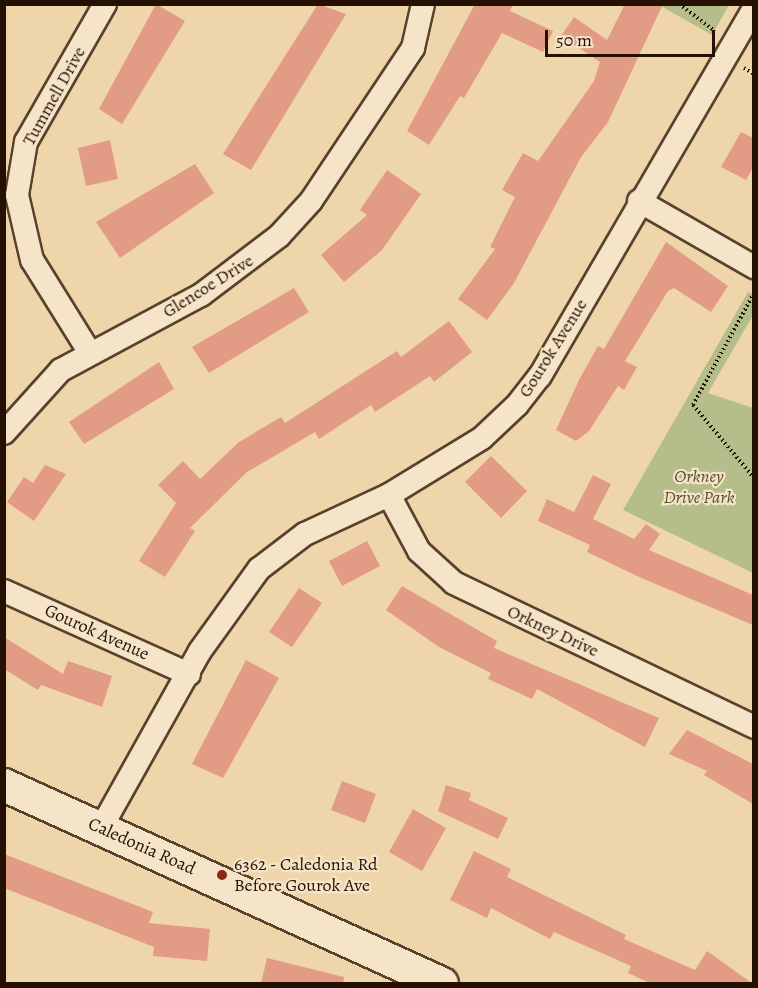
<!DOCTYPE html>
<html>
<head>
<meta charset="utf-8">
<style>
	body { margin:0 }
	#map { position:relative; width:758px; height:988px; overflow:hidden; background:#efd6aa; font-family:Alegreya,serif }
	div>[style] { position:absolute }
	.green>* { inset:0; background:#b5be8b }
	.building>* { inset:0; background:#e29b84 }
	.path>* { height:4px; margin-top:-2px; transform-origin:0; background:repeating-linear-gradient(90deg,#251104 0 1.5px,transparent 0 4.5px) }
	.roads { filter:drop-shadow(2px 0 #58422e) drop-shadow(-2px 0 #58422e) drop-shadow(0 2px #58422e) drop-shadow(0 -2px #58422e) }
	.street>* { height:22px; margin:-11px; padding:0 11px; transform-origin:11px; border-radius:11px; background:#f5e4c8 }
	.secondary>* { height:32px; margin:-16px; padding:0 16px; transform-origin:16px; border-radius:16px; background:#f5e4c8 }
	.dots>* { width:16px; height:16px; translate:-50% -50%; box-sizing:border-box; border:3px solid #f5e4c8; border-radius:50% }
	span { translate:-50% -50%; white-space:nowrap; text-align:center; line-height:1.15; -webkit-text-stroke:4.5px #f5e4c8; paint-order:stroke }
	.street-label { font-size:18px; color:#251104 }
	.park-label { font-size:18px; color:#574e33; font-style:italic }
	.poi-label { font-size:18px; color:#251104 }
	.left { translate:0 -50%; text-align:left }
	.frame { position:absolute; inset:0; border:6px solid #251104; pointer-events:none }
	.scale { position:absolute; left:545px; top:30px; width:170px; height:27px; box-sizing:border-box; border:3px solid #251104; border-top:0; padding-left:8px; font-size:18px; line-height:21px; white-space:nowrap; color:#251104; -webkit-text-stroke:4px #f5e4c8; paint-order:stroke }
</style>
</head>
<body>
<div id="map">
	<div class="green">
		<div style="clip-path:polygon(659px 5px,729px 5px,712px 35px)"></div>
		<div style="clip-path:polygon(748px 292px,753px 295px,753px 315px,708px 393px,753px 408px,753px 573px,623px 510px)"></div>
	</div>
	<div class="building">
		<div style="clip-path:polygon(156px 4px,185px 21px,122px 124px,99px 109px)"></div>
		<div style="clip-path:polygon(318px 4px,346px 14px,251px 170px,223px 154px)"></div>
		<div style="clip-path:polygon(475px 4px,513px 4px,510px 11px,553px 31px,543px 52px,502px 33px,464px 98px,460px 96px,429px 145px,407px 131px)"></div>
		<div style="clip-path:polygon(625px 4px,663px 4px,608px 122px,581px 157px,514px 283px,487px 320px,458px 299px,495px 249px,490px 247px,515px 197px,502px 190px,523px 153px,538px 161px,594px 81px,600px 62px,561px 36px,574px 17px,607px 40px)"></div>
		<div style="clip-path:polygon(741px 132px,753px 138px,753px 167px,746px 180px,721px 167px)"></div>
		<div style="clip-path:polygon(110px 140px,118px 179px,86px 186px,78px 148px)"></div>
		<div style="clip-path:polygon(195px 164px,214px 193px,120px 258px,96px 222px)"></div>
		<div style="clip-path:polygon(387px 170px,421px 194px,382px 250px,344px 282px,321px 255px,367px 215px,360px 210px)"></div>
		<div style="clip-path:polygon(666px 242px,728px 286px,711px 312px,674px 288px,668px 291px,625px 361px,637px 367px,624px 390px,618px 386px,589px 431px,576px 441px,556px 430px,579px 380px,598px 346px,604px 349px)"></div>
		<div style="clip-path:polygon(294px 288px,309px 312px,209px 373px,192px 347px)"></div>
		<div style="clip-path:polygon(449px 321px,472px 352px,434px 382px,430px 376px,375px 412px,371px 405px,319px 439px,315px 432px,247px 472px,190px 528px,195px 531px,165px 577px,139px 561px,176px 503px,158px 485px,183px 461px,200px 479px,239px 442px,281px 417px,285px 423px,397px 351px,401px 357px)"></div>
		<div style="clip-path:polygon(159px 362px,174px 389px,84px 444px,69px 422px)"></div>
		<div style="clip-path:polygon(491px 456px,527px 491px,501px 518px,465px 482px)"></div>
		<div style="clip-path:polygon(45px 465px,66px 474px,34px 521px,7px 502px,24px 477px,33px 483px)"></div>
		<div style="clip-path:polygon(593px 475px,611px 484px,593px 519px,634px 539px,646px 524px,660px 534px,649px 550px,753px 595px,753px 625px,639px 577px,587px 552px,590px 545px,538px 521px,547px 499px,574px 512px)"></div>
		<div style="clip-path:polygon(367px 541px,380px 566px,342px 586px,329px 561px)"></div>
		<div style="clip-path:polygon(402px 586px,497px 641px,494px 648px,659px 718px,645px 747px,537px 689px,532px 699px,488px 679px,491px 673px,439px 647px,386px 610px)"></div>
		<div style="clip-path:polygon(299px 588px,322px 603px,292px 647px,269px 632px)"></div>
		<div style="clip-path:polygon(4px 637px,63px 674px,68px 661px,112px 676px,102px 707px,41px 685px,38px 690px,4px 669px)"></div>
		<div style="clip-path:polygon(246px 660px,279px 678px,223px 778px,192px 764px)"></div>
		<div style="clip-path:polygon(687px 730px,753px 764px,753px 804px,704px 775px,707px 771px,669px 754px)"></div>
		<div style="clip-path:polygon(342px 781px,376px 794px,365px 823px,331px 810px)"></div>
		<div style="clip-path:polygon(446px 785px,471px 793px,469px 800px,508px 818px,498px 839px,438px 811px)"></div>
		<div style="clip-path:polygon(413px 809px,446px 828px,422px 871px,389px 852px)"></div>
		<div style="clip-path:polygon(474px 851px,511px 869px,507px 877px,626px 935px,624px 939px,695px 970px,707px 951px,753px 984px,652px 984px,628px 973px,631px 966px,554px 932px,550px 939px,491px 908px,487px 918px,450px 900px)"></div>
		<div style="clip-path:polygon(4px 854px,153px 912px,149px 923px,210px 929px,207px 961px,153px 956px,154px 947px,4px 888px)"></div>
		<div style="clip-path:polygon(267px 958px,344px 977px,343px 984px,261px 984px)"></div>
	</div>
	<div class="path">
		<div style="left:679px;top:4px;width:45px;rotate:36.9deg"></div>
		<div style="left:744px;top:68px;width:12px;rotate:31deg"></div>
		<div style="left:754px;top:293px;width:128px;rotate:118.6deg"></div>
		<div style="left:693px;top:405px;width:95px;rotate:50.1deg"></div>
	</div>
	<div class="roads">
		<div class="street">
			<div style="left:639px;top:201px;width:133px;rotate:29.9deg"></div>
			<div style="left:90px;top:353px;width:110px;rotate:-121.9deg"></div>
			<div style="left:32px;top:260px;width:67px;rotate:-103deg"></div>
			<div style="left:17px;top:195px;width:54px;rotate:-80.4deg"></div>
			<div style="left:26px;top:142px;width:159px;rotate:-60.2deg"></div>
			<div style="left:4px;top:433px;width:85px;rotate:-47.9deg"></div>
			<div style="left:61px;top:370px;width:159px;rotate:-28.2deg"></div>
			<div style="left:201px;top:295px;width:98px;rotate:-37.1deg"></div>
			<div style="left:279px;top:236px;width:47px;rotate:-47.6deg"></div>
			<div style="left:311px;top:201px;width:184px;rotate:-56.3deg"></div>
			<div style="left:413px;top:48px;width:45px;rotate:-77.2deg"></div>
			<div style="left:389px;top:495px;width:64px;rotate:61.8deg"></div>
			<div style="left:419px;top:551px;width:47px;rotate:42.4deg"></div>
			<div style="left:454px;top:583px;width:333px;rotate:25.6deg"></div>
			<div style="left:4px;top:591px;width:203px;rotate:24.2deg"></div>
			<div style="left:101px;top:828px;width:203px;rotate:-60.8deg"></div>
			<div style="left:200px;top:651px;width:101px;rotate:-54.3deg"></div>
			<div style="left:259px;top:569px;width:58px;rotate:-37.3deg"></div>
			<div style="left:305px;top:534px;width:93px;rotate:-24.9deg"></div>
			<div style="left:389px;top:495px;width:109px;rotate:-31.5deg"></div>
			<div style="left:482px;top:438px;width:48px;rotate:-43.3deg"></div>
			<div style="left:517px;top:405px;width:37px;rotate:-52deg"></div>
			<div style="left:540px;top:376px;width:425px;rotate:-59.8deg"></div>
		</div>
		<div class="secondary">
			<div style="left:4px;top:785px;width:481px;rotate:24.4deg"></div>
		</div>
	</div>
	<div class="dots">
		<div style="left:222px;top:875px;background:#8f2418"></div>
	</div>
	<div class="street-label">
		<span style="left:54px;top:96px;rotate:-61deg">Tummell Drive</span>
		<span style="left:208px;top:286px;rotate:-32deg">Glencoe Drive</span>
		<span style="left:553px;top:348px;rotate:-58deg">Gourok Avenue</span>
		<span style="left:553px;top:631px;rotate:25deg">Orkney Drive</span>
		<span style="left:97px;top:632px;rotate:24deg">Gourok Avenue</span>
		<span style="left:142px;top:846px;rotate:24deg">Caledonia Road</span>
	</div>
	<div class="park-label">
		<span style="left:699px;top:487px">Orkney<br>Drive Park</span>
	</div>
	<div class="poi-label">
		<span class="left" style="left:234px;top:875px">6362 - Caledonia Rd<br>Before Gourok Ave</span>
	</div>
	<div class="frame"></div>
	<div class="scale">50 m</div>
</div>
</body>
</html>
